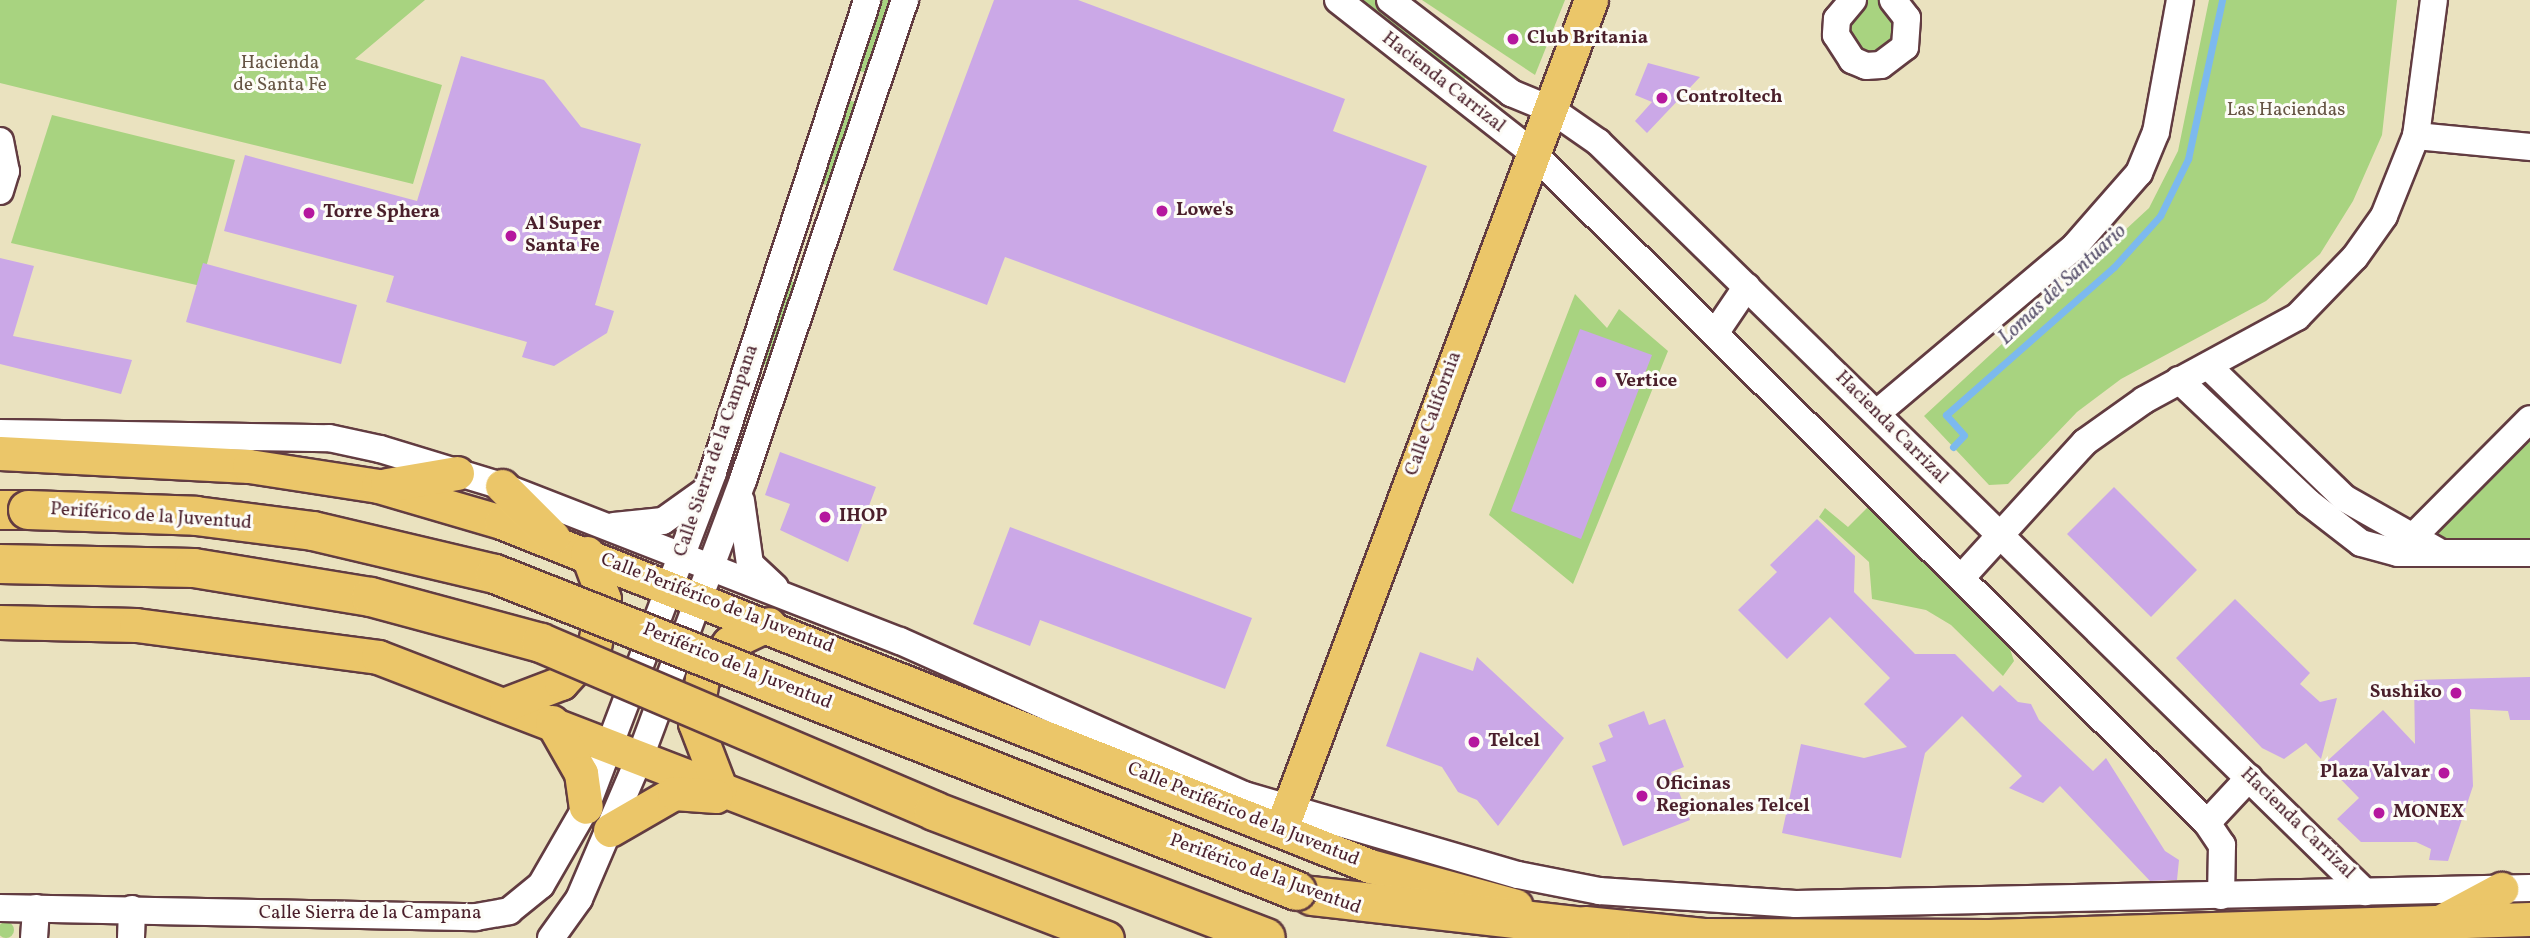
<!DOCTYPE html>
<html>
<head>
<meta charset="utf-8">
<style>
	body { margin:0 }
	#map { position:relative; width:2530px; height:938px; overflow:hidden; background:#eae2bf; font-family:Vollkorn,serif }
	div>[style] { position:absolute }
	.green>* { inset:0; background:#a8d380 }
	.round { border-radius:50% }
	.stream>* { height:7px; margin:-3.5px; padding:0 3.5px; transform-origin:3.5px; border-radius:3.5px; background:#7cb9ee }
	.building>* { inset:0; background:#cba8e7 }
	.roads { filter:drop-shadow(2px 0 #623c41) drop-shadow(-2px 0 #623c41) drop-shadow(0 2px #623c41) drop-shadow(0 -2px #623c41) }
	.minor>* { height:26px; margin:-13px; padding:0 13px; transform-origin:13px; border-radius:13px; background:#fff }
	.major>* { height:33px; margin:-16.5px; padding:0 16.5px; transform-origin:16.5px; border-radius:16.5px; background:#ebc669 }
	.highway>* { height:38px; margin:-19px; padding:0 19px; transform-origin:19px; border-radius:19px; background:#ebc669 }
	.bridges { filter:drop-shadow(2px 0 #623c41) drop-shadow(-2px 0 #623c41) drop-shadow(0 2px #623c41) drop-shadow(0 -2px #623c41) }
	.highway-bridge>* { height:38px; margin:-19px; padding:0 19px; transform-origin:19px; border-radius:19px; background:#ebc669 }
	.dots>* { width:19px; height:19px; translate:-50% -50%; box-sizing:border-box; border:4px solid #fdfcf7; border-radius:50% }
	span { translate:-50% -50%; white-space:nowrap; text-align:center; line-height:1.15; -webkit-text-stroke:6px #fdfcf7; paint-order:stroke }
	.poi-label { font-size:19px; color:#4a1f2b; font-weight:700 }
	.left { translate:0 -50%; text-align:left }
	.right { translate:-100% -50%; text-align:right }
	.park-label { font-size:19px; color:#654 }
	.street-label { font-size:19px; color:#4a1f2b }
	.water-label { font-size:21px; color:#5c556f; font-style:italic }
</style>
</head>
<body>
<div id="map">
	<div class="green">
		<div style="clip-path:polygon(0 0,425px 0,355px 59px,442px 85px,413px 184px,0 83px)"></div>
		<div style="clip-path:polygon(879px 0,893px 0,864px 72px,850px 70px)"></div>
		<div style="clip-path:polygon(1347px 0,1378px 0,1468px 73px,1463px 82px)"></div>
		<div style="clip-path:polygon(1422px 0,1565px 0,1535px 75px)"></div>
		<div style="clip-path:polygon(1865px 0,1887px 0,1905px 21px,1882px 62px,1841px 38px,1849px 8px)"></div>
		<div style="clip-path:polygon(2209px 0,2397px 0,2382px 135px,2353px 201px,2320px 254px,2266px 301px,2121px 379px,2077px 412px,2008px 484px,1989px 485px,1924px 416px,2149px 208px,2178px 151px)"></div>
		<div style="clip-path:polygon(842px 99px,855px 102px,828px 185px,815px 184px)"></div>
		<div style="clip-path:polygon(52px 115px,235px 160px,201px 286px,11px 243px)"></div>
		<div style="clip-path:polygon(784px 279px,797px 283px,769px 366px,754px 363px)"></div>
		<div style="clip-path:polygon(1575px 294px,1607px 328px,1619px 309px,1668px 351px,1573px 584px,1489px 515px)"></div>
		<div style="clip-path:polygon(2530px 441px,2530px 545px,2416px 540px)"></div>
		<div style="clip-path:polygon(1869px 506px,2007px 640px,2014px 661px,2003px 676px,1951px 625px,1926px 610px,1872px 599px,1869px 562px,1819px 517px,1825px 508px,1848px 527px)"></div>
		<div class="round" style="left:-2px;top:922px;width:16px;height:16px"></div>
	</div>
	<div class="stream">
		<div style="left:1953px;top:447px;width:16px;rotate:-47deg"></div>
		<div style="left:1964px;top:435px;width:27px;rotate:-132deg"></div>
		<div style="left:1946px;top:415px;width:224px;rotate:-41.4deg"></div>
		<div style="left:2114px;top:267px;width:69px;rotate:-48deg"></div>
		<div style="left:2160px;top:216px;width:64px;rotate:-63.8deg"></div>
		<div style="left:2188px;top:159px;width:163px;rotate:-77.9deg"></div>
	</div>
	<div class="building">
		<div style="clip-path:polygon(994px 0,1078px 0,1345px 99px,1333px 131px,1427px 166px,1345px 383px,1005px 257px,987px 305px,893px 270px)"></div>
		<div style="clip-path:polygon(461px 56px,544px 80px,581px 127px,641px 144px,595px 305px,614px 311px,607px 333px,554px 366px,522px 357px,527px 342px,386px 302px,394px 276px,224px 231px,245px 155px,417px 201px)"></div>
		<div style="clip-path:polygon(1648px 63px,1700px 77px,1647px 133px,1635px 121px,1652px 102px,1635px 95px)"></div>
		<div style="clip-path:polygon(0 258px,34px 266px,13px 336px,132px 360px,121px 394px,0 364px)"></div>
		<div style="clip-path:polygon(203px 263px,357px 305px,341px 364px,186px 322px)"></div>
		<div style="clip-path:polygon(1580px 329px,1652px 355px,1581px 539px,1511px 511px)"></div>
		<div style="clip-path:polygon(780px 452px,876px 487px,848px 562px,780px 530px,790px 504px,765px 495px)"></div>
		<div style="clip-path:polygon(2114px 487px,2197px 570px,2151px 617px,2067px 534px)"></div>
		<div style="clip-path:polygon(1817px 519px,1855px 556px,1854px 592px,1915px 654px,1955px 654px,1993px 692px,2000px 685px,2018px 702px,2031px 704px,2039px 720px,2093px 771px,2106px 758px,2165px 851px,2179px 860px,2177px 880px,2150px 881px,2060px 786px,2043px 803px,2009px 788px,2022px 776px,1962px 716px,1925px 753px,1901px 858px,1782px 833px,1801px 744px,1864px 758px,1907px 747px,1864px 704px,1890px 678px,1830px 617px,1787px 659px,1738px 610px,1777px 572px,1770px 565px)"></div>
		<div style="clip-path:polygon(1010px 527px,1252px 618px,1225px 689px,1040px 620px,1030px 646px,973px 624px)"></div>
		<div style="clip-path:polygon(2235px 599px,2310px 673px,2300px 684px,2320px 702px,2337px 698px,2321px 759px,2306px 743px,2284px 759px,2262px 748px,2176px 658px)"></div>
		<div style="clip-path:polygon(1420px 652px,1473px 671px,1477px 657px,1564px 738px,1498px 826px,1477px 800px,1458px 792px,1442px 767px,1386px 746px)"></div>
		<div style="clip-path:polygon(2530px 677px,2530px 720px,2510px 720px,2508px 711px,2470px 709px,2473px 786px,2448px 861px,2429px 860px,2431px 849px,2416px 842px,2361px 842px,2337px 819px,2359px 798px,2325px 763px,2383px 710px,2415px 744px,2414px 680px)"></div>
		<div style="clip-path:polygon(1644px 711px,1649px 725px,1665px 719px,1684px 767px,1671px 772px,1690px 820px,1623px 846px,1592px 766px,1606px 761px,1599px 743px,1613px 737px,1608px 725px)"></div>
	</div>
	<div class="roads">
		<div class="minor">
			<div style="left:1338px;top:0;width:246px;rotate:38.1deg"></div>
			<div style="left:1532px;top:152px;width:952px;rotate:44.83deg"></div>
			<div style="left:2207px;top:823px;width:27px;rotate:56deg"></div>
			<div style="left:2222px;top:845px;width:51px;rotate:91.1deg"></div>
			<div style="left:1390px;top:0;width:153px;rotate:37.5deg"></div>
			<div style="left:1511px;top:93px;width:44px;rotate:22.5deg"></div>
			<div style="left:1552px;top:110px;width:56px;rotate:34.8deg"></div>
			<div style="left:1598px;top:142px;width:1073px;rotate:44.36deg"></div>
			<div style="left:1853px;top:0;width:25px;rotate:130deg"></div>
			<div style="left:1837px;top:19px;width:16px;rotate:94deg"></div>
			<div style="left:1836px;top:35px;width:30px;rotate:57deg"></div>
			<div style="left:1852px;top:60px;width:15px;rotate:23deg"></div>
			<div style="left:1866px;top:66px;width:15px;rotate:-4deg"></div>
			<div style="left:1881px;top:65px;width:30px;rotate:-37deg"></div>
			<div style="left:1905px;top:47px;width:29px;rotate:-86deg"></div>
			<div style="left:1907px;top:18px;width:23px;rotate:-128deg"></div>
			<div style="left:2416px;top:136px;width:115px;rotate:5.5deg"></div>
			<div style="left:0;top:141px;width:31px;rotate:79deg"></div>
			<div style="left:6px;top:171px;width:21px;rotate:107deg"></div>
			<div style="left:1716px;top:332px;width:55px;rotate:-56deg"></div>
			<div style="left:2209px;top:367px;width:188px;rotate:44.1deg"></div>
			<div style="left:2344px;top:498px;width:106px;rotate:29.5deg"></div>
			<div style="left:2179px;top:380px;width:178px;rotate:43.4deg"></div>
			<div style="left:2308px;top:502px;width:67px;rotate:37.7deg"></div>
			<div style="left:2361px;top:543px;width:38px;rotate:15deg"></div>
			<div style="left:2398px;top:553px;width:132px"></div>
			<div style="left:1877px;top:413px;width:259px;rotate:-40.1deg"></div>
			<div style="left:2075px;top:246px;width:97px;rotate:-48.8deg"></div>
			<div style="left:2139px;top:173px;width:44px;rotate:-67.5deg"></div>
			<div style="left:2156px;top:132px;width:134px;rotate:-79.7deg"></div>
			<div style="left:0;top:433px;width:329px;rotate:0.9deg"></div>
			<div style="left:329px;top:438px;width:52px;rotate:12.2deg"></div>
			<div style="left:380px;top:449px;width:127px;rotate:16.9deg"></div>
			<div style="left:502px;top:486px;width:427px;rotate:21.3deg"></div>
			<div style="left:900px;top:641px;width:377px;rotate:24.1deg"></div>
			<div style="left:1244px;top:795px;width:285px;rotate:16.3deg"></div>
			<div style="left:1518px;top:875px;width:83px;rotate:11.2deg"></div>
			<div style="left:1599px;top:891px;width:197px;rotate:3.8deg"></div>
			<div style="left:1796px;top:904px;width:734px;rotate:-1.25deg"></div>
			<div style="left:741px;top:501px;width:64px;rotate:81.9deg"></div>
			<div style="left:750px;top:564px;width:34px;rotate:43deg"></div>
			<div style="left:614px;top:526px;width:49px;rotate:-5.8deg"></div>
			<div style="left:663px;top:521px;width:52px;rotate:-35.5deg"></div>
			<div style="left:2401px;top:549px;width:183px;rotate:-45.2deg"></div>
			<div style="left:1963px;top:576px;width:181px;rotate:-47.7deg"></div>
			<div style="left:2085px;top:442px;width:72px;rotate:-35.4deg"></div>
			<div style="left:2144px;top:400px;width:174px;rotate:-28.5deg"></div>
			<div style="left:2297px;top:317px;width:83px;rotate:-46deg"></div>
			<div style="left:2355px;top:257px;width:50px;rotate:-54.7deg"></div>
			<div style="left:2384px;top:216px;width:86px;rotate:-68.2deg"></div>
			<div style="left:2416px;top:136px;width:137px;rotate:-82.5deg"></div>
			<div style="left:2207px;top:823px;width:62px;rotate:-47deg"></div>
			<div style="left:0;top:908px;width:476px;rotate:1.1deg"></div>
			<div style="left:476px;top:917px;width:34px;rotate:-10deg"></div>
			<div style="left:509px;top:911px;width:41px;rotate:-39.1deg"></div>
			<div style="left:541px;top:885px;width:90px;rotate:-60deg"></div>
			<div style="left:586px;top:807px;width:358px;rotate:-69.2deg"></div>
			<div style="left:713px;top:472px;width:496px;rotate:-71.9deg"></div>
			<div style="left:34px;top:938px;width:30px;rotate:-86deg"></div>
			<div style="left:131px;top:938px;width:29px;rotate:-88deg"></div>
			<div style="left:551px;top:938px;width:48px;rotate:-54.3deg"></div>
			<div style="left:579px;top:899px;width:155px;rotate:-66.8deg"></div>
			<div style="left:640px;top:757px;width:296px;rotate:-69.6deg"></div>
			<div style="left:743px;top:480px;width:507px;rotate:-71.35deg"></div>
		</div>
		<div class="major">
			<div style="left:0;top:453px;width:249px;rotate:3deg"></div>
			<div style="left:249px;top:466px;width:131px;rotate:8.8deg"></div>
			<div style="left:378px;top:486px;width:128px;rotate:16.3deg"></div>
			<div style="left:501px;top:522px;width:935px;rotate:21.6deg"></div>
			<div style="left:1370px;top:866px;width:151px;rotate:15.3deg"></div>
			<div style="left:387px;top:485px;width:71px;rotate:-9.7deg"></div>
			<div style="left:502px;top:486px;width:72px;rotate:45deg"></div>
			<div style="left:0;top:622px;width:136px;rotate:1.3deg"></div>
			<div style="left:136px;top:625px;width:244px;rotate:7.5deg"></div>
			<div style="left:378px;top:657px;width:781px;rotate:21.08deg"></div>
			<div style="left:506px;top:704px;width:59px;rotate:-20.9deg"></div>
			<div style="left:561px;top:683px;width:49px;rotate:-47.5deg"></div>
			<div style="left:594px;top:647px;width:49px;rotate:-78.2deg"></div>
			<div style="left:604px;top:599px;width:49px;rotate:-110.3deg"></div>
			<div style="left:552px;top:722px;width:59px;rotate:60.4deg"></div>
			<div style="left:581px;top:773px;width:34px;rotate:82deg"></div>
			<div style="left:720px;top:788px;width:70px;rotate:-111deg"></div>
			<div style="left:695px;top:723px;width:45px;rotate:-81deg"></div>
			<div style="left:702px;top:679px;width:45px;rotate:-53.1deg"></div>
			<div style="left:729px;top:643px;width:44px;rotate:-25.4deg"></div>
			<div style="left:1281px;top:829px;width:885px;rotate:-69.5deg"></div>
			<div style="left:610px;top:830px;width:74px;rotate:-30deg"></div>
			<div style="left:674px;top:793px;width:42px;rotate:4.1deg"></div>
			<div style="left:2445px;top:919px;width:64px;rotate:-28.2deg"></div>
			<div style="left:1585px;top:923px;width:119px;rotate:5.8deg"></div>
			<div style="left:1703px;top:935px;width:286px;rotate:0.2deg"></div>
			<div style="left:1989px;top:936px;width:541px;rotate:-1.8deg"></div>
		</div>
		<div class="highway">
			<div style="left:0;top:510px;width:28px"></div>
			<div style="left:1312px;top:896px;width:301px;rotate:6.5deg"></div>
		</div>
	</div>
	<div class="bridges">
		<div class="highway-bridge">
			<div style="left:28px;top:510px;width:168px;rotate:2deg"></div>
			<div style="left:196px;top:516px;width:118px;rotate:7.3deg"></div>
			<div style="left:313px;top:531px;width:187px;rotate:13.3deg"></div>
			<div style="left:495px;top:574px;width:862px;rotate:21.57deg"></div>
			<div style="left:0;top:564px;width:194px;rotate:1.2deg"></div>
			<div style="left:194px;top:568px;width:179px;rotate:9.3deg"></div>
			<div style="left:371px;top:597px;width:176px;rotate:15.1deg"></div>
			<div style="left:541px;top:643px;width:427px;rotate:23.1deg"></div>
			<div style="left:934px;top:811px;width:355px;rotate:20.9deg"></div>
		</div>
	</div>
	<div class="dots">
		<div style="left:1513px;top:39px;background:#b5179e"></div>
		<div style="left:1662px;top:98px;background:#b5179e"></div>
		<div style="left:1162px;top:211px;background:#b5179e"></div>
		<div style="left:309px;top:213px;background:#b5179e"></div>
		<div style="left:511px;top:236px;background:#b5179e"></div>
		<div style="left:1601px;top:382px;background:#b5179e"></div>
		<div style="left:825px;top:517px;background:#b5179e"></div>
		<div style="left:2456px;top:693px;background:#b5179e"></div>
		<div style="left:1474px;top:742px;background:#b5179e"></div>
		<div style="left:2444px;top:773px;background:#b5179e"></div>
		<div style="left:1642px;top:796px;background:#b5179e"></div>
		<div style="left:2379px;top:813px;background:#b5179e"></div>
	</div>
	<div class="poi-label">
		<span class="left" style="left:1527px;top:39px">Club Britania</span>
		<span class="left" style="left:1676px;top:98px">Controltech</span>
		<span class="left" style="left:1176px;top:211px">Lowe's</span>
		<span class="left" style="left:323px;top:213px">Torre Sphera</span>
		<span class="left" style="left:525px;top:236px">Al Super<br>Santa Fe</span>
		<span class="left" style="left:1615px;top:382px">Vertice</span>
		<span class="left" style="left:839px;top:517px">IHOP</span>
		<span class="right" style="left:2442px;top:693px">Sushiko</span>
		<span class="left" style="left:1488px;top:742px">Telcel</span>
		<span class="right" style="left:2430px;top:773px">Plaza Valvar</span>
		<span class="left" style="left:1656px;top:796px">Oficinas<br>Regionales Telcel</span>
		<span class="left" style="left:2393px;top:813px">MONEX</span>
	</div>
	<div class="park-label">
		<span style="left:280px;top:75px">Hacienda<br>de Santa Fe</span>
		<span style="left:2286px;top:111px">Las Haciendas</span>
	</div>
	<div class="street-label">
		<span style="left:1443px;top:83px;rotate:38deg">Hacienda Carrizal</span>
		<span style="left:1434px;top:414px;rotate:-70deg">Calle California</span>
		<span style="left:1891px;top:428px;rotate:45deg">Hacienda Carrizal</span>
		<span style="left:717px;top:451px;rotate:-71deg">Calle Sierra de la Campana</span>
		<span style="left:151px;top:517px;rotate:4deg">Periférico de la Juventud</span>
		<span style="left:717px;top:604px;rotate:21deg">Calle Periférico de la Juventud</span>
		<span style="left:737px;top:667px;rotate:22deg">Periférico de la Juventud</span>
		<span style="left:1243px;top:815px;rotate:22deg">Calle Periférico de la Juventud</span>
		<span style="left:2297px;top:824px;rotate:44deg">Hacienda Carrizal</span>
		<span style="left:1265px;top:875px;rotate:20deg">Periférico de la Juventud</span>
		<span style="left:370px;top:914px">Calle Sierra de la Campana</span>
	</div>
	<div class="water-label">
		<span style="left:2063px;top:285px;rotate:-43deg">Lomas del Santuario</span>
	</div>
</div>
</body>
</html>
